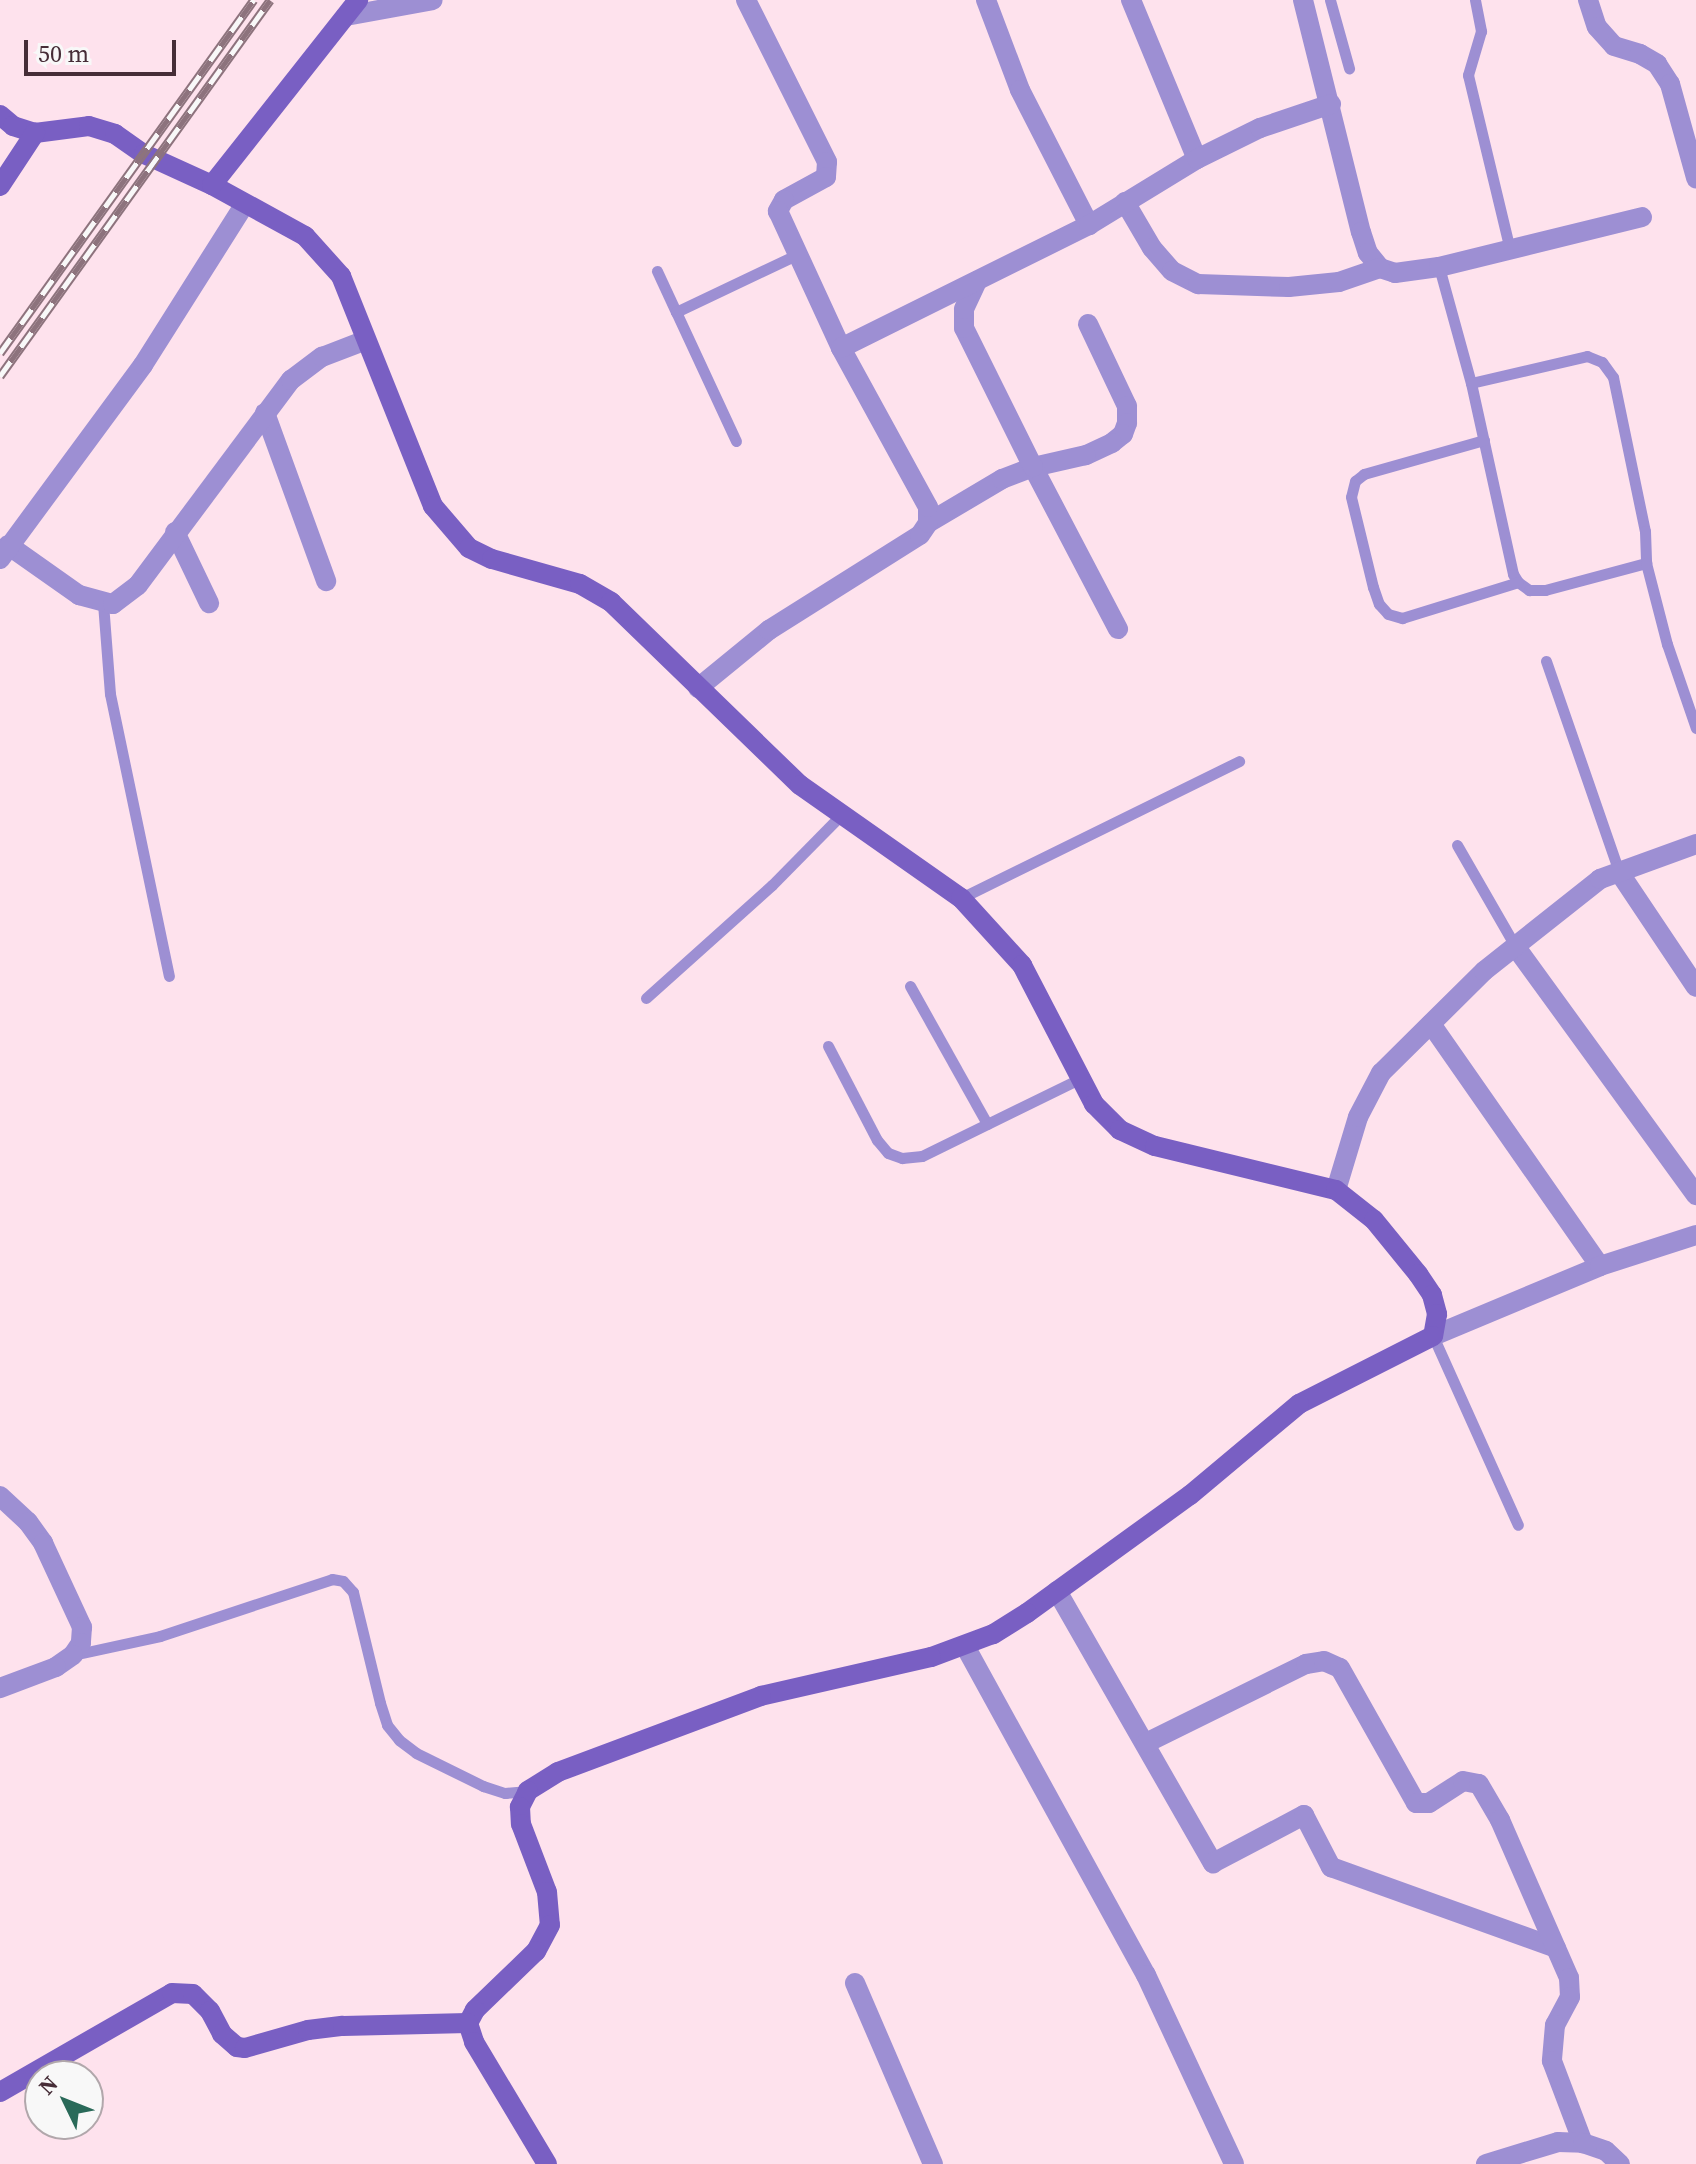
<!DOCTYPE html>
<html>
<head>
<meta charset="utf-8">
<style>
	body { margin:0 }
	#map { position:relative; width:1696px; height:2164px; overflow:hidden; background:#fee2ed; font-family:"Source Serif 4",serif }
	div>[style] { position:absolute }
	.lane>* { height:11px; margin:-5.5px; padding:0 5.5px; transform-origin:5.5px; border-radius:5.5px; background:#9d8fd3 }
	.street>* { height:20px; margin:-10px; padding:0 10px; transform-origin:10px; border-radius:10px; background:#9d8fd3 }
	.secondary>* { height:20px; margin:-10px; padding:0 10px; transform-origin:10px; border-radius:10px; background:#795fc3 }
	.rail>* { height:9px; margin-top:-4.5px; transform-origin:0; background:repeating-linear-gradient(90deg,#f8f8f8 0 18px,#8d737d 0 36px); box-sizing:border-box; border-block:2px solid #8d737d }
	span { translate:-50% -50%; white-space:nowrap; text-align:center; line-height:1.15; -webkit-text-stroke:7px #f8f8f8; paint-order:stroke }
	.north { position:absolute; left:24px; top:2060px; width:80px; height:80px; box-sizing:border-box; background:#f8f8f8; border:2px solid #b1a7ab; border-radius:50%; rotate:313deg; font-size:22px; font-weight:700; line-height:32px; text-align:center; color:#462d37 }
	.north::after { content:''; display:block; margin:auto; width:28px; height:36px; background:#2a6a59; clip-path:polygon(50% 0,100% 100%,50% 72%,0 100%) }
	.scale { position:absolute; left:24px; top:40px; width:152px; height:36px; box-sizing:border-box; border:4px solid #462d37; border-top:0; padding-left:10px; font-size:24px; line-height:28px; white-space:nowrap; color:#462d37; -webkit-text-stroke:6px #f8f8f8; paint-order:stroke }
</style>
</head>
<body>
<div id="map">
	<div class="lane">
		<div style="left:1330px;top:0;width:71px;rotate:74.4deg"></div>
		<div style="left:1475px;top:0;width:32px;rotate:79deg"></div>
		<div style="left:1481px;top:31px;width:46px;rotate:106.5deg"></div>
		<div style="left:1468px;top:75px;width:180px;rotate:76.5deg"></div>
		<div style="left:1439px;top:267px;width:120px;rotate:74.6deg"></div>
		<div style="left:1471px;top:383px;width:196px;rotate:77.6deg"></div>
		<div style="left:1513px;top:574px;width:9px;rotate:58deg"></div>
		<div style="left:1518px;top:582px;width:14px;rotate:36deg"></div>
		<div style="left:1529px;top:590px;width:16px"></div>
		<div style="left:1545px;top:590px;width:105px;rotate:-15deg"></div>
		<div style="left:657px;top:271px;width:45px;rotate:65.1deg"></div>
		<div style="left:1471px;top:383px;width:119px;rotate:-13.1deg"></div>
		<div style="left:1587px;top:356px;width:16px;rotate:22deg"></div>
		<div style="left:1602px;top:362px;width:19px;rotate:54deg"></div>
		<div style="left:1613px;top:377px;width:157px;rotate:78.3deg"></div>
		<div style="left:1645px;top:531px;width:32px;rotate:88deg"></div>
		<div style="left:1646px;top:563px;width:84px;rotate:75.5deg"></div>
		<div style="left:1667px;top:644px;width:89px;rotate:71deg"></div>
		<div style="left:1484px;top:440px;width:125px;rotate:164.2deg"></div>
		<div style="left:1364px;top:474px;width:11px;rotate:142deg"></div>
		<div style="left:1355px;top:481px;width:16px;rotate:104deg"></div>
		<div style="left:1351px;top:497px;width:93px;rotate:76.3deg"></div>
		<div style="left:1373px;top:587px;width:18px;rotate:71deg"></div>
		<div style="left:1379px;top:604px;width:13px;rotate:48deg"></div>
		<div style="left:1388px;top:614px;width:15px;rotate:16deg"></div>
		<div style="left:1402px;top:618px;width:121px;rotate:-17.2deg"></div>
		<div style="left:736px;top:441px;width:142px;rotate:-114.9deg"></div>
		<div style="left:676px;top:312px;width:133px;rotate:-25.4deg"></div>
		<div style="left:103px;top:603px;width:91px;rotate:85.6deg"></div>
		<div style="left:110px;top:694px;width:288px;rotate:78.2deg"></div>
		<div style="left:1546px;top:661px;width:223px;rotate:70.9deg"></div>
		<div style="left:1457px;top:845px;width:116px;rotate:60.1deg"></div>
		<div style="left:961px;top:898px;width:310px;rotate:-26.2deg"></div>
		<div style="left:910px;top:986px;width:158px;rotate:60.8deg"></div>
		<div style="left:646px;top:998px;width:169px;rotate:-41.9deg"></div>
		<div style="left:772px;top:885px;width:97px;rotate:-45.4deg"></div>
		<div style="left:828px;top:1046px;width:106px;rotate:62.5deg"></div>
		<div style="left:877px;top:1140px;width:17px;rotate:50deg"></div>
		<div style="left:888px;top:1153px;width:15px;rotate:20deg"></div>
		<div style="left:902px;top:1158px;width:20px;rotate:-6deg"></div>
		<div style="left:922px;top:1156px;width:177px;rotate:-26.1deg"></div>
		<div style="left:1433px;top:1336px;width:207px;rotate:65.8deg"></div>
		<div style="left:73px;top:1655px;width:89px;rotate:-12.3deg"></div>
		<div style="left:160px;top:1636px;width:181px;rotate:-18.3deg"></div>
		<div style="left:332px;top:1579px;width:11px;rotate:10deg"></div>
		<div style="left:343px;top:1581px;width:15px;rotate:48deg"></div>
		<div style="left:353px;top:1592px;width:114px;rotate:76.3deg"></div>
		<div style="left:380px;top:1703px;width:23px;rotate:72deg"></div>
		<div style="left:387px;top:1725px;width:19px;rotate:51deg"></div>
		<div style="left:399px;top:1740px;width:21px;rotate:37deg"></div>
		<div style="left:416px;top:1753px;width:75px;rotate:26.2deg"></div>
		<div style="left:483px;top:1786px;width:23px;rotate:18deg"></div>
		<div style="left:505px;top:1793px;width:23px;rotate:-5deg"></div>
	</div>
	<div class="street">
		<div style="left:746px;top:0;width:181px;rotate:63.4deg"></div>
		<div style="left:827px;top:162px;width:15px;rotate:94deg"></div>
		<div style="left:826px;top:177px;width:48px;rotate:151.3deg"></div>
		<div style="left:784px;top:200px;width:13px;rotate:119deg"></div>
		<div style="left:778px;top:211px;width:151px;rotate:65.3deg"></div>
		<div style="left:986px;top:0;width:96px;rotate:69.3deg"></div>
		<div style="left:1020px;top:90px;width:152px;rotate:62.9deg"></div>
		<div style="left:1131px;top:0;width:172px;rotate:67.5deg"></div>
		<div style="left:1303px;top:0;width:239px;rotate:76deg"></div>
		<div style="left:1361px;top:232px;width:22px;rotate:72deg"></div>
		<div style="left:1368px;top:253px;width:19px;rotate:51deg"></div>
		<div style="left:1380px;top:268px;width:16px;rotate:18deg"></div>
		<div style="left:1395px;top:273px;width:44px;rotate:-7.8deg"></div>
		<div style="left:1439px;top:267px;width:209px;rotate:-13.8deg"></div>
		<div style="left:1588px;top:0;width:28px;rotate:72deg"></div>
		<div style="left:1597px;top:27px;width:25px;rotate:48deg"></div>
		<div style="left:1614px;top:46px;width:27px;rotate:17deg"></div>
		<div style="left:1640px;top:54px;width:20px;rotate:30deg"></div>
		<div style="left:1657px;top:64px;width:24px;rotate:57deg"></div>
		<div style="left:1670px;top:84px;width:98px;rotate:74.5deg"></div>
		<div style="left:346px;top:16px;width:88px;rotate:-10.4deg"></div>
		<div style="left:1125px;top:202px;width:53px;rotate:59.6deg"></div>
		<div style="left:1152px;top:248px;width:30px;rotate:49deg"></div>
		<div style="left:1172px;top:271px;width:29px;rotate:27deg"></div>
		<div style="left:1198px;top:284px;width:91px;rotate:1.9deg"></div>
		<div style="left:1289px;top:287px;width:50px;rotate:-5.7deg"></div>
		<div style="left:1339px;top:282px;width:43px;rotate:-18.9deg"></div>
		<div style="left:1088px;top:324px;width:91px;rotate:64.6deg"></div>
		<div style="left:1127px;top:406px;width:17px;rotate:90deg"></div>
		<div style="left:1127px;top:423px;width:12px;rotate:110deg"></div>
		<div style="left:1123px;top:434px;width:14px;rotate:141deg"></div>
		<div style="left:1112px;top:443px;width:29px;rotate:155deg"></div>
		<div style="left:1086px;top:455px;width:54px;rotate:167.2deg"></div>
		<div style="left:1033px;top:467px;width:183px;rotate:62.3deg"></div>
		<div style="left:265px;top:413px;width:179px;rotate:70deg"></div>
		<div style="left:928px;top:523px;width:86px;rotate:-30.7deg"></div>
		<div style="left:1002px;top:479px;width:33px;rotate:-21deg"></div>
		<div style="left:1033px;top:467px;width:155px;rotate:-116.4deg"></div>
		<div style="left:964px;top:328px;width:19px;rotate:-90deg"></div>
		<div style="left:964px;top:309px;width:31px;rotate:-65deg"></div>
		<div style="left:175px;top:532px;width:79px;rotate:64.4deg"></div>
		<div style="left:8px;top:545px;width:87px;rotate:35.2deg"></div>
		<div style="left:79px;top:595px;width:35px;rotate:15deg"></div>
		<div style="left:113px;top:604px;width:31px;rotate:-37deg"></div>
		<div style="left:138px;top:585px;width:256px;rotate:-53.3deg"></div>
		<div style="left:291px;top:380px;width:39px;rotate:-37deg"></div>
		<div style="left:322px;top:357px;width:47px;rotate:-21.1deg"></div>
		<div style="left:0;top:559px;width:241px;rotate:-53.6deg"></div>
		<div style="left:143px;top:365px;width:189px;rotate:-57.7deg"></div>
		<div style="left:698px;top:688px;width:92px;rotate:-39.2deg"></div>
		<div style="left:769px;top:630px;width:178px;rotate:-32.2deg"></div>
		<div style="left:920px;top:535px;width:14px;rotate:-56deg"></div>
		<div style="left:928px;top:523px;width:16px;rotate:-90deg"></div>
		<div style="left:928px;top:507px;width:181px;rotate:-118.7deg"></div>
		<div style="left:841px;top:348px;width:277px;rotate:-26.4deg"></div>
		<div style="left:1089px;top:225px;width:127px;rotate:-31.4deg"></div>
		<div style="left:1197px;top:159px;width:70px;rotate:-26.2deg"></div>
		<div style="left:1260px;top:128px;width:75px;rotate:-18.7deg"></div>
		<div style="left:1619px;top:872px;width:138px;rotate:56.2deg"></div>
		<div style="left:1515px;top:946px;width:308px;rotate:54deg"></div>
		<div style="left:1431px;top:1024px;width:295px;rotate:55.1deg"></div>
		<div style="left:1336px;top:1190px;width:76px;rotate:-73.2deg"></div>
		<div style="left:1358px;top:1117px;width:50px;rotate:-62.4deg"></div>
		<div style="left:1381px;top:1073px;width:145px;rotate:-44.7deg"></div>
		<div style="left:1484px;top:971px;width:148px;rotate:-38.4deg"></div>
		<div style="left:1600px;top:879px;width:102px;rotate:-20deg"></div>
		<div style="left:1433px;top:1336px;width:181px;rotate:-22.7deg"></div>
		<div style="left:1600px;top:1266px;width:101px;rotate:-17.9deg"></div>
		<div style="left:0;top:1496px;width:38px;rotate:43deg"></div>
		<div style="left:28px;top:1522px;width:26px;rotate:54deg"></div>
		<div style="left:43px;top:1543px;width:93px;rotate:65.1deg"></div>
		<div style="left:82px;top:1627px;width:16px;rotate:94deg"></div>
		<div style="left:81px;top:1643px;width:14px;rotate:124deg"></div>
		<div style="left:73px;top:1655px;width:21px;rotate:145deg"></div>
		<div style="left:56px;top:1667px;width:60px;rotate:159.4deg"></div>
		<div style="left:1057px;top:1591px;width:314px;rotate:60.2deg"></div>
		<div style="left:1213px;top:1863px;width:103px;rotate:-27.8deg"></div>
		<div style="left:1304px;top:1815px;width:59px;rotate:62.6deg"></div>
		<div style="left:1331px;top:1867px;width:239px;rotate:19.8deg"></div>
		<div style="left:965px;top:1646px;width:376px;rotate:61.2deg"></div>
		<div style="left:1146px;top:1975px;width:208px;rotate:65deg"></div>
		<div style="left:1146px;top:1743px;width:178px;rotate:-26.3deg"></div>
		<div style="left:1306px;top:1664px;width:18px;rotate:-9deg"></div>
		<div style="left:1324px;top:1661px;width:17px;rotate:24deg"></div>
		<div style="left:1340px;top:1668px;width:155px;rotate:60.6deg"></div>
		<div style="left:1416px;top:1803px;width:13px"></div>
		<div style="left:1429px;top:1803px;width:40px;rotate:-32.9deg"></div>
		<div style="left:1463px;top:1781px;width:16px;rotate:11deg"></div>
		<div style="left:1479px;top:1784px;width:42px;rotate:59.7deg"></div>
		<div style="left:1500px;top:1820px;width:172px;rotate:66.4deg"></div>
		<div style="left:1569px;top:1978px;width:19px;rotate:87deg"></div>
		<div style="left:1570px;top:1997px;width:32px;rotate:118deg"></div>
		<div style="left:1555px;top:2025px;width:36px;rotate:95deg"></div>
		<div style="left:1552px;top:2061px;width:88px;rotate:69.3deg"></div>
		<div style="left:855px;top:1983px;width:197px;rotate:66.7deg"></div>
		<div style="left:1486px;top:2164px;width:75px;rotate:-17deg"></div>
		<div style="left:1558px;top:2142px;width:25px;rotate:2deg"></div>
		<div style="left:1583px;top:2143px;width:24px;rotate:19deg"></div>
		<div style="left:1606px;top:2151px;width:19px;rotate:43deg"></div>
	</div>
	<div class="secondary">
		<div style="left:0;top:115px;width:17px;rotate:40deg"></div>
		<div style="left:13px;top:126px;width:23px;rotate:18deg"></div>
		<div style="left:35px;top:133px;width:54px;rotate:-7.4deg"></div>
		<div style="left:89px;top:126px;width:27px;rotate:17deg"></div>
		<div style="left:115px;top:134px;width:35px;rotate:35deg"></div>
		<div style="left:144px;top:154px;width:75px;rotate:24.5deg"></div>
		<div style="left:212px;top:185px;width:106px;rotate:28.7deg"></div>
		<div style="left:305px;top:236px;width:54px;rotate:48deg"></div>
		<div style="left:341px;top:276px;width:248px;rotate:68.2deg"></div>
		<div style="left:433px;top:506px;width:55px;rotate:49.4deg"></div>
		<div style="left:469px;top:548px;width:25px;rotate:26deg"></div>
		<div style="left:492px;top:559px;width:91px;rotate:15.9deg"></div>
		<div style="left:580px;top:584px;width:36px;rotate:30deg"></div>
		<div style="left:611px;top:602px;width:263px;rotate:44.1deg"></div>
		<div style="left:800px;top:785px;width:197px;rotate:35.1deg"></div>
		<div style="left:961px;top:898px;width:91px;rotate:47.7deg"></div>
		<div style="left:1022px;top:965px;width:157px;rotate:62.6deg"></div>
		<div style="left:1094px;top:1104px;width:37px;rotate:45deg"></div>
		<div style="left:1120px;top:1130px;width:38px;rotate:25deg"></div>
		<div style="left:1155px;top:1146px;width:186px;rotate:13.7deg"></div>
		<div style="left:1336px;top:1190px;width:48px;rotate:38.3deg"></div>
		<div style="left:1374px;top:1220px;width:70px;rotate:50.8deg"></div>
		<div style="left:1418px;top:1274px;width:25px;rotate:56deg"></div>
		<div style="left:1432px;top:1295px;width:20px;rotate:75deg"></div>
		<div style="left:1437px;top:1314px;width:22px;rotate:100deg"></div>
		<div style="left:1433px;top:1336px;width:150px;rotate:153.1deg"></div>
		<div style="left:1299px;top:1404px;width:142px;rotate:140.1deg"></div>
		<div style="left:1190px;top:1495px;width:201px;rotate:144.1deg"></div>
		<div style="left:1027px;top:1613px;width:40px;rotate:148deg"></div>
		<div style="left:993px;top:1634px;width:66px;rotate:159.6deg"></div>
		<div style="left:931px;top:1657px;width:174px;rotate:167.1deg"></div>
		<div style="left:761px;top:1696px;width:217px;rotate:159.5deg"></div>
		<div style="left:558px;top:1772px;width:36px;rotate:148deg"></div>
		<div style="left:528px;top:1791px;width:18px;rotate:117deg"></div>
		<div style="left:520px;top:1807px;width:17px;rotate:87deg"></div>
		<div style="left:521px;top:1824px;width:73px;rotate:69.1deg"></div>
		<div style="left:547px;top:1892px;width:33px;rotate:85deg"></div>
		<div style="left:550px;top:1925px;width:30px;rotate:118deg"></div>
		<div style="left:536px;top:1951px;width:85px;rotate:136deg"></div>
		<div style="left:475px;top:2010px;width:15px;rotate:118deg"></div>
		<div style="left:468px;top:2023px;width:20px;rotate:72deg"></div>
		<div style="left:474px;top:2042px;width:142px;rotate:59.1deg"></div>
		<div style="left:212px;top:185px;width:236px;rotate:-51.7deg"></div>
		<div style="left:0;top:186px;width:64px;rotate:-56.6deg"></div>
		<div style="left:0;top:2092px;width:198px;rotate:-29.9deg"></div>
		<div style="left:172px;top:1993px;width:21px;rotate:3deg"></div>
		<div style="left:193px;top:1994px;width:24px;rotate:45deg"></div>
		<div style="left:210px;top:2011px;width:26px;rotate:62deg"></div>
		<div style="left:222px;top:2034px;width:20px;rotate:41deg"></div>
		<div style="left:237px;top:2047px;width:8px;rotate:7deg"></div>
		<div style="left:245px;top:2048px;width:66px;rotate:-15.9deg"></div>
		<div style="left:308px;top:2030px;width:35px;rotate:-7deg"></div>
		<div style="left:343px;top:2026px;width:125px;rotate:-1.4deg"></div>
	</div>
	<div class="rail">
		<div style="left:0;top:353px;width:435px;rotate:-54.3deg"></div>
		<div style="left:0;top:376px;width:463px;rotate:-54.3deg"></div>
	</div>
	<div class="north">N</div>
	<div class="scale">50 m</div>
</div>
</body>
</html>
